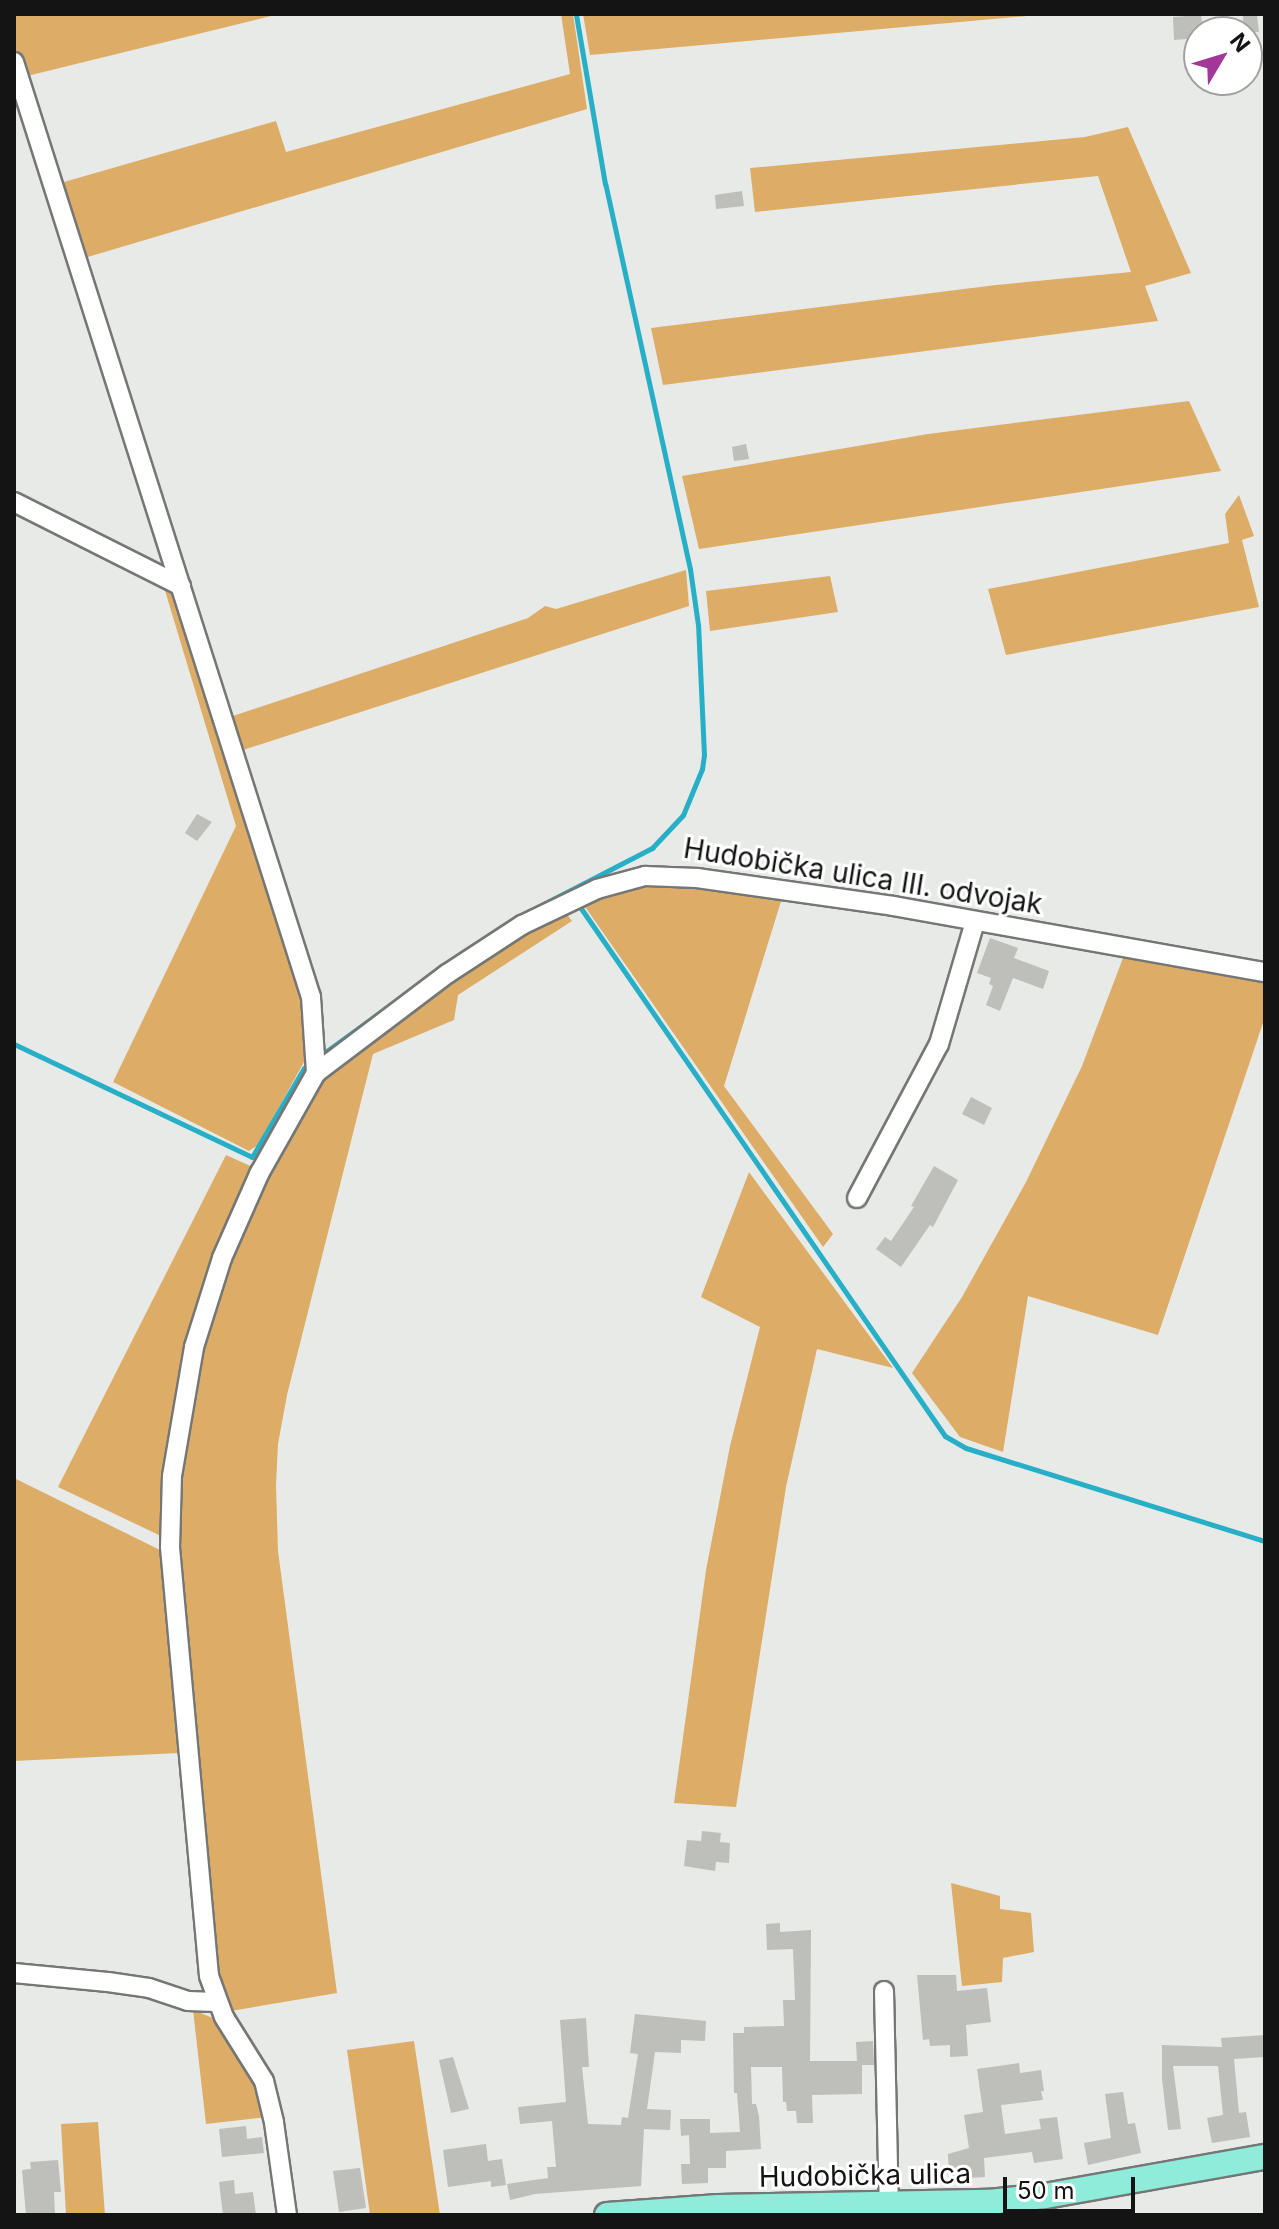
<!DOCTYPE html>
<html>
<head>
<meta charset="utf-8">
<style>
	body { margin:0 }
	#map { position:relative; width:1279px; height:2229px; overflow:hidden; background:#e7eae7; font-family:Inter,sans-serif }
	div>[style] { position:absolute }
	.green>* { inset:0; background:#ddad67 }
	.stream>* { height:5px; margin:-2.5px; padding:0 2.5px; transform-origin:2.5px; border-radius:2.5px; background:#26afc6 }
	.building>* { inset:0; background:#bebeba }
	.roads { filter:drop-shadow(2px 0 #757775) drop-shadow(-2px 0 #757775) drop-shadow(0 2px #757775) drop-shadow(0 -2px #757775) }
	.minor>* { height:18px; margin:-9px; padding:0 9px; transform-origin:9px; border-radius:9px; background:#fff }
	.major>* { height:24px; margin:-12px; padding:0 12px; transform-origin:12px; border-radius:12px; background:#8febda }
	span { translate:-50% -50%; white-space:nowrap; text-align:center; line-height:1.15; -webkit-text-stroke:6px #fff; paint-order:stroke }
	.street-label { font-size:28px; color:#131413 }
	.frame { position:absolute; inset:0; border:16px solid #131413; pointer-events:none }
	.north { position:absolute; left:1183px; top:16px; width:80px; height:80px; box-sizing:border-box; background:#fff; border:2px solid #a1a1a1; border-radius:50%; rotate:52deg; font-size:22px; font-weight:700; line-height:32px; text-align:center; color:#131413 }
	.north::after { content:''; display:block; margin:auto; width:28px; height:36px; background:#a33797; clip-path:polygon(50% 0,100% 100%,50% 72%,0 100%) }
	.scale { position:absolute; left:1003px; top:2177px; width:132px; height:36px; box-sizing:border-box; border:4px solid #131413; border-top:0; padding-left:10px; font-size:24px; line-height:28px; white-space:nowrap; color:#131413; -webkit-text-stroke:6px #fff; paint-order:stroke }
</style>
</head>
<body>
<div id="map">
	<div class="green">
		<div style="clip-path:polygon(14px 14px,279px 14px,23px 77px,14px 47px)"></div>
		<div style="clip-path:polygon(561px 14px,573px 14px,587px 109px,81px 259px,57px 184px,276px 121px,286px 152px,570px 74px)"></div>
		<div style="clip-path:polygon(583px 14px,1038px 14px,1038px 15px,590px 55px)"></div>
		<div style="clip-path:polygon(1128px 127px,1191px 273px,1145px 286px,1158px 321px,663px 385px,651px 328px,996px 285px,1131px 272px,1098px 176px,755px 212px,750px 168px,1085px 137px)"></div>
		<div style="clip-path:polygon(1189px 401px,1221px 471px,699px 549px,682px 476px,928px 434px)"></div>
		<div style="clip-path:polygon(1239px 495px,1254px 536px,1242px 540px,1259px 607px,1006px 655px,988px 589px,1229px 543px,1225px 514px)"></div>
		<div style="clip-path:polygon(686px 570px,689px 606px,237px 752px,227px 718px,528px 618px,545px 606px,556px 609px)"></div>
		<div style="clip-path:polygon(830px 576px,838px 612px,710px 631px,706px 591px)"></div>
		<div style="clip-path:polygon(163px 584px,174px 591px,306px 1001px,309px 1053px,258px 1145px,249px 1151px,113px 1082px,236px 826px)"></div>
		<div style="clip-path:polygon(647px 881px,782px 898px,724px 1086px,833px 1234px,823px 1247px,581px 901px)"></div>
		<div style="clip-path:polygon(563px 909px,572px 921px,458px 995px,454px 1020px,373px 1054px,287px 1395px,278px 1444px,276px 1485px,278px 1551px,337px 1993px,231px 2011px,223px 1998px,207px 1931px,175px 1547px,185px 1416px,226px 1260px,265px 1175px,320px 1077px,403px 1013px)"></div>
		<div style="clip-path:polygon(1126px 950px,1265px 977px,1265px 1017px,1158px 1335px,1028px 1296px,1003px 1452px,960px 1437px,912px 1373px,962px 1297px,1026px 1182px,1082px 1066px)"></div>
		<div style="clip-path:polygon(226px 1155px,255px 1168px,217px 1255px,166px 1481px,161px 1536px,58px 1487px)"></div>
		<div style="clip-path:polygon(749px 1172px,893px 1368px,817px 1349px,786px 1487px,736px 1807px,674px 1803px,706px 1570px,730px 1446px,760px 1327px,701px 1297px)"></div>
		<div style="clip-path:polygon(14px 1478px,160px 1550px,179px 1753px,14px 1761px)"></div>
		<div style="clip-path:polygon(951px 1883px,1000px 1896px,1000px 1909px,1031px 1913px,1034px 1952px,1003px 1958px,1002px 1982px,962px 1986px)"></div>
		<div style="clip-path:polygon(193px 2010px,213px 2018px,221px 2026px,257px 2085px,266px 2117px,206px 2124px)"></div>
		<div style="clip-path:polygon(414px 2041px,440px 2215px,370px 2215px,347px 2050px)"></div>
		<div style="clip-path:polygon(98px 2122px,105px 2215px,66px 2215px,61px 2124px)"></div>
	</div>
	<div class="stream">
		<div style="left:578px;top:904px;width:646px;rotate:55.4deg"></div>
		<div style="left:945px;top:1436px;width:24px;rotate:30deg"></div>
		<div style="left:966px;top:1448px;width:313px;rotate:17.3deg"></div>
		<div style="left:528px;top:912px;width:140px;rotate:-27.3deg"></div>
		<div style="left:652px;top:848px;width:45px;rotate:-46.8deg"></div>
		<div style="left:683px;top:815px;width:50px;rotate:-67.6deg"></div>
		<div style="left:702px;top:769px;width:14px;rotate:-82deg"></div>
		<div style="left:704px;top:755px;width:130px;rotate:-92.6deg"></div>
		<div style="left:698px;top:625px;width:57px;rotate:-98.1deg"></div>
		<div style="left:690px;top:569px;width:394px;rotate:-102.4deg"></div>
		<div style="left:605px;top:184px;width:172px;rotate:-99.7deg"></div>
		<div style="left:460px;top:955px;width:34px;rotate:-34deg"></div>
		<div style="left:14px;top:1044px;width:263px;rotate:25.4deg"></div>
		<div style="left:252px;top:1157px;width:103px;rotate:-59.7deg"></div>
		<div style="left:324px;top:1053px;width:117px;rotate:-36deg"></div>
	</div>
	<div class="building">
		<div style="clip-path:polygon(1201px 15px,1203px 32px,1199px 32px,1199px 38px,1174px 40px,1173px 17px)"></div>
		<div style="clip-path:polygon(1257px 15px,1259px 32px,1244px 32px,1243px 16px)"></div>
		<div style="clip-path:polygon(742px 191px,744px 206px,716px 209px,715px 195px)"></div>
		<div style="clip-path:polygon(746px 444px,749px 459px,734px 461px,732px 447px)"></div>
		<div style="clip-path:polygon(197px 814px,212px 822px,197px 841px,185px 833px)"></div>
		<div style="clip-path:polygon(990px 938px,1018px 948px,1014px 958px,1049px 971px,1043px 989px,1013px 978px,1000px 1011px,986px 1005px,993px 986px,989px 984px,991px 978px,977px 973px)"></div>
		<div style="clip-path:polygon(971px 1097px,992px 1108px,984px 1125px,962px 1114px)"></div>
		<div style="clip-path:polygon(934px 1166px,958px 1180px,933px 1227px,930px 1225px,901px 1267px,876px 1249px,885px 1237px,891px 1241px,914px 1207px,911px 1206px)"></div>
		<div style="clip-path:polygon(702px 1831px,721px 1833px,720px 1842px,730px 1843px,729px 1863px,716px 1862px,715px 1871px,684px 1866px,687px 1840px,701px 1841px)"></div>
		<div style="clip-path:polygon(780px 1923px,780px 1932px,811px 1930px,810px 2061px,857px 2061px,856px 2042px,873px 2041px,874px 2065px,862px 2065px,862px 2094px,812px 2095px,813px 2123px,797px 2123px,796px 2111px,787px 2111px,786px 2102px,783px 2102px,782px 2067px,751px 2067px,752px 2104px,756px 2104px,759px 2116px,761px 2149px,726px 2151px,726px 2168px,708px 2168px,708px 2183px,682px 2184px,681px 2164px,690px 2164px,689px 2135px,681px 2136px,680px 2119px,710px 2119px,710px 2133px,740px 2132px,737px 2093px,734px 2093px,733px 2033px,744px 2033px,744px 2027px,784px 2026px,783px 2000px,795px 2000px,793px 1949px,767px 1950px,766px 1924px)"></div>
		<div style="clip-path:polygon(917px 1975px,956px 1975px,957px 1991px,987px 1988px,991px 2022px,966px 2025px,968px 2056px,950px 2057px,950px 2045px,930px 2046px,929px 2039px,923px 2040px)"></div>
		<div style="clip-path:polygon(635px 2014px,706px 2021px,705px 2041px,681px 2040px,681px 2053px,655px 2052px,647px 2109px,671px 2110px,670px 2130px,644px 2129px,641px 2186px,535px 2194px,510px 2200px,507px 2184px,548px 2178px,547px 2167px,556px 2167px,552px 2121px,520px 2124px,518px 2107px,566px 2102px,560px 2020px,586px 2018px,589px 2067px,582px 2067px,588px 2124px,621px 2125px,622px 2117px,628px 2118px,638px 2054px,630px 2053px)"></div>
		<div style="clip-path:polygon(1265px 2035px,1265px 2057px,1234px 2059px,1239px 2113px,1246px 2112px,1250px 2137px,1212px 2143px,1207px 2118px,1223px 2115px,1218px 2066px,1173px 2066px,1181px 2129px,1168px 2130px,1162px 2079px,1162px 2045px,1222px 2047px,1221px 2038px)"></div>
		<div style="clip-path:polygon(453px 2057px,469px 2109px,451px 2113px,439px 2060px)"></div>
		<div style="clip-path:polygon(1019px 2063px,1020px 2073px,1041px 2070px,1044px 2091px,1041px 2091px,1043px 2100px,1001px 2105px,1005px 2134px,1041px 2129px,1039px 2119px,1057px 2117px,1063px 2159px,1034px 2163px,1032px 2152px,984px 2158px,985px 2177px,949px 2179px,948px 2154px,969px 2148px,964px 2115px,983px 2112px,977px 2069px)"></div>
		<div style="clip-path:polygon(1123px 2092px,1128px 2124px,1135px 2123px,1141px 2153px,1088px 2165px,1084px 2143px,1111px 2138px,1105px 2094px)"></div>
		<div style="clip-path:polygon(246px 2126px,247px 2139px,262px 2137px,264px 2153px,222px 2157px,219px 2129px)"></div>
		<div style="clip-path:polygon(486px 2144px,488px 2161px,502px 2159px,506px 2185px,491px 2187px,491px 2181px,448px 2187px,443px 2150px)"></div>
		<div style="clip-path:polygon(58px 2160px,61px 2192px,54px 2192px,55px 2215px,26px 2215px,22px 2170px,31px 2169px,30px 2162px)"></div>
		<div style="clip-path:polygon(360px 2168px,366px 2208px,339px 2212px,333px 2171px)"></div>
		<div style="clip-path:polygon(234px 2180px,235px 2194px,253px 2192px,256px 2215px,223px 2215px,219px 2182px)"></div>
	</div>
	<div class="roads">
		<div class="minor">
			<div style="left:14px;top:62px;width:981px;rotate:72.38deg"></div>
			<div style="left:311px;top:997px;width:76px;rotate:86.2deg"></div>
			<div style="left:14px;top:502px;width:187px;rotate:26.7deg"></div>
			<div style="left:857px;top:1198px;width:174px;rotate:-62deg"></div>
			<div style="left:939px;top:1044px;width:127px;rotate:-73.6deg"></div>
			<div style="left:14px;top:1973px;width:94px;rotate:5.5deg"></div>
			<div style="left:108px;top:1982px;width:41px;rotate:8.3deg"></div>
			<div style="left:149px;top:1988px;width:41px;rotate:18.4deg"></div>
			<div style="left:188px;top:2001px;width:28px;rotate:2deg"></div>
			<div style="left:884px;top:1991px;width:215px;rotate:88.7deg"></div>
			<div style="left:287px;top:2215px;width:94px;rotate:-98deg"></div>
			<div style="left:274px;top:2122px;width:42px;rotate:-103.7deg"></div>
			<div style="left:264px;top:2081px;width:75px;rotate:-122deg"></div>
			<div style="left:224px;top:2017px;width:44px;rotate:-110.1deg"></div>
			<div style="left:209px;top:1976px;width:431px;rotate:-95.2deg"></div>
			<div style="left:170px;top:1547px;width:71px;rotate:-88.4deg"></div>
			<div style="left:172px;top:1476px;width:131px;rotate:-80.3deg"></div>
			<div style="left:194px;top:1347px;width:93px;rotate:-72.5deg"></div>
			<div style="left:222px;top:1258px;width:92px;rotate:-66.2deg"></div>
			<div style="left:259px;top:1174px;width:116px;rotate:-60.6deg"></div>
			<div style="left:316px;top:1073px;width:164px;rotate:-37.1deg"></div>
			<div style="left:447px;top:974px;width:90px;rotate:-33.2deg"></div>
			<div style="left:522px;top:925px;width:83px;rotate:-25.6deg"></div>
			<div style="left:597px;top:889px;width:50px;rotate:-15.2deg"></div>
			<div style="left:645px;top:876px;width:52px;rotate:2.2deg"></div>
			<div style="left:697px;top:878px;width:198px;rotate:8.1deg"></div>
			<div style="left:893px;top:906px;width:378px;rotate:10.1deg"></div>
		</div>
		<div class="major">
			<div style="left:607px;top:2215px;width:111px;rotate:-4.1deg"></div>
			<div style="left:718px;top:2207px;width:271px;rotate:-1.1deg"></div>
			<div style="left:989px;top:2202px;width:56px;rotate:-6.1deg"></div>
			<div style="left:1045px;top:2196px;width:223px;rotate:-10.1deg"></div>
		</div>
	</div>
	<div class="street-label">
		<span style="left:863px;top:876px;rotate:9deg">Hudobička ulica III. odvojak</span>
		<span style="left:865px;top:2175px;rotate:-1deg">Hudobička ulica</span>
	</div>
	<div class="frame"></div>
	<div class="north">N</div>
	<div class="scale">50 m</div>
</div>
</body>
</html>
